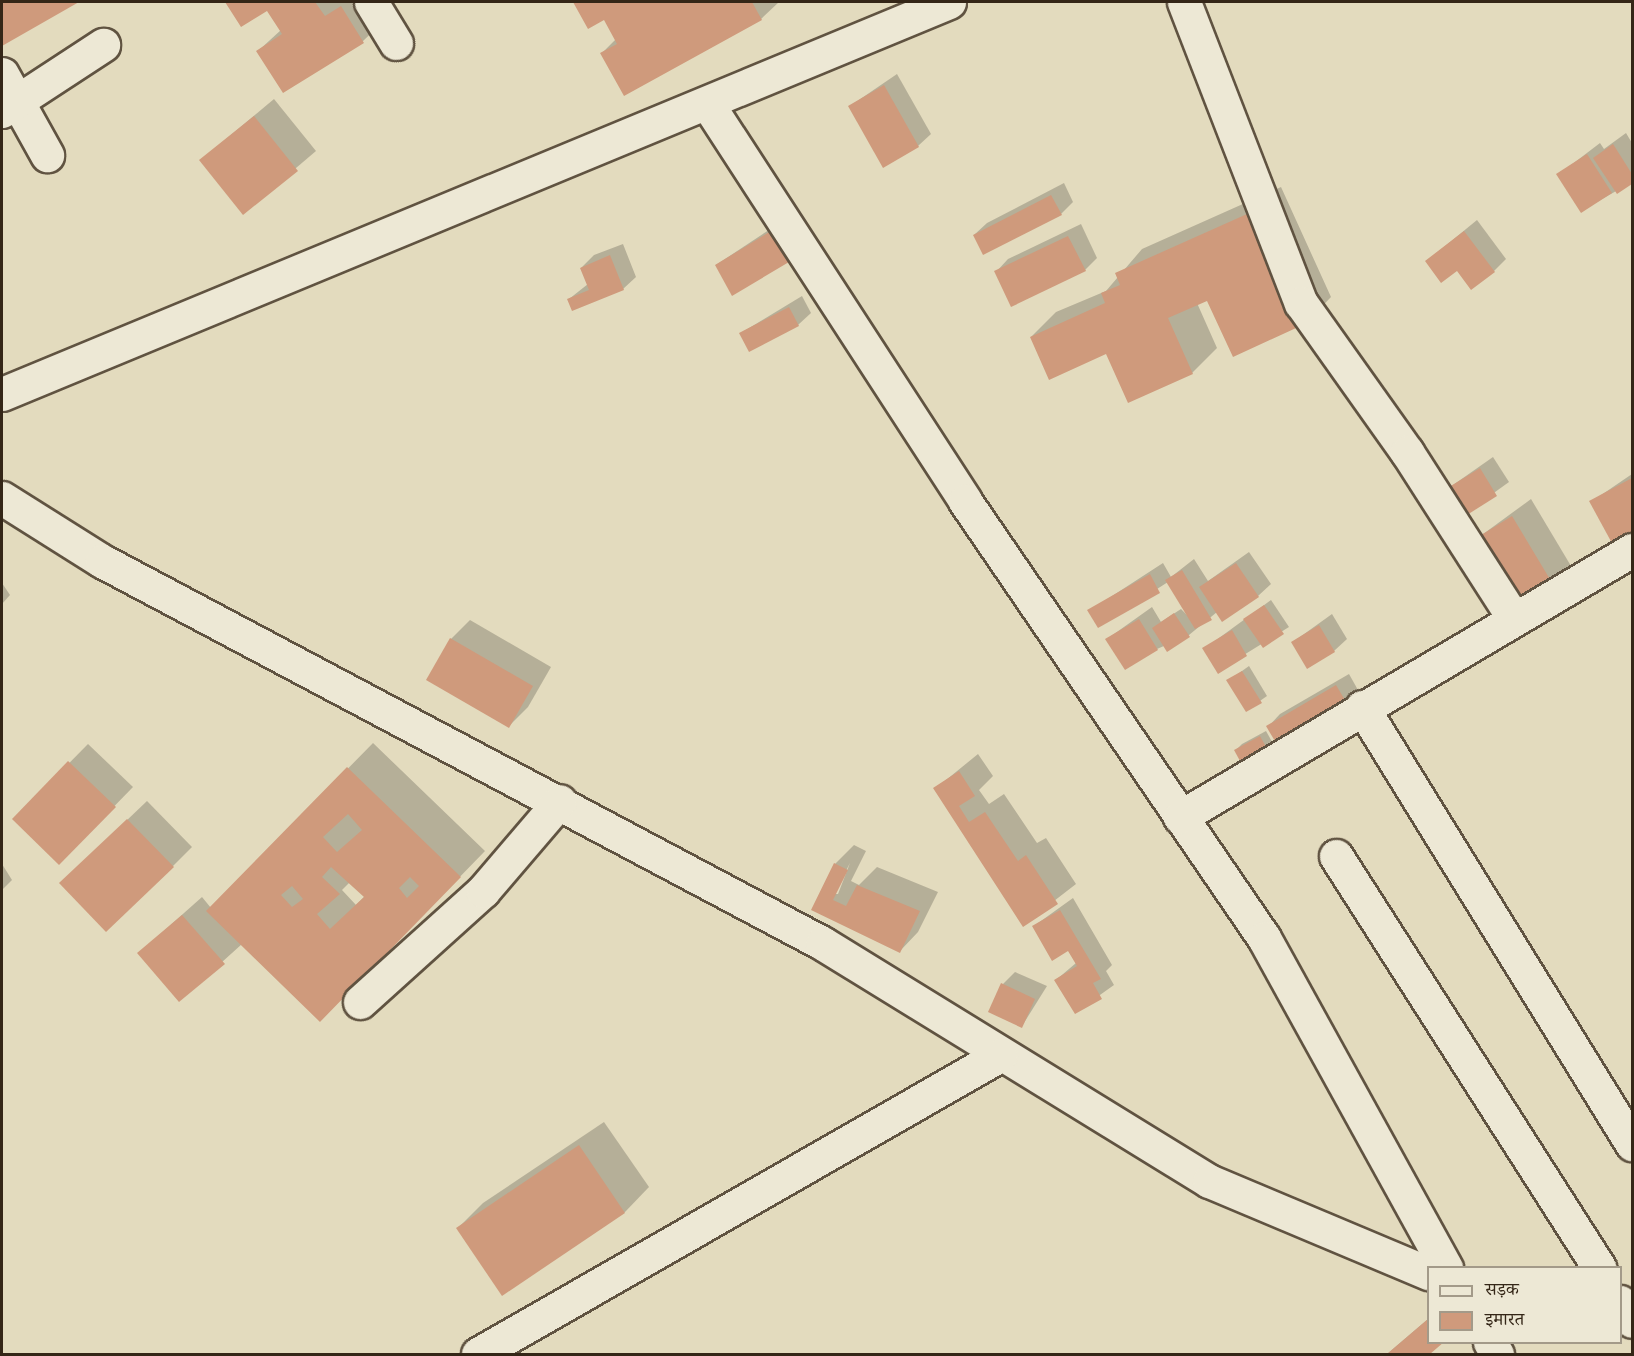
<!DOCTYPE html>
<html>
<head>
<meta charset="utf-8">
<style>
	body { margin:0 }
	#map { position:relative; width:1634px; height:1356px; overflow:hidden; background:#e3dbbe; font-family:"EB Garamond","Noto Serif Devanagari",serif }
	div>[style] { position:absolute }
	.shadow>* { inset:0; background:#0003 }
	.building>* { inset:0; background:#cf9a7c }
	.roads { filter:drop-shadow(2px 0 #605341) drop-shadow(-2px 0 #605341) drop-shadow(0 2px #605341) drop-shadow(0 -2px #605341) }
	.minor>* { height:33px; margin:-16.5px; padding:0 16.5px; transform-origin:16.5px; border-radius:16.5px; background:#ede8d5 }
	span { translate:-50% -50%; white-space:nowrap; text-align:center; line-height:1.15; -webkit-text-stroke:6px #ede8d5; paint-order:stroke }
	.frame { position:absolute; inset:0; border:3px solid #342617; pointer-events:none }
	.legend { position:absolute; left:1427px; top:1266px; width:195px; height:78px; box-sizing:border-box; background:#ede8d5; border:2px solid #a39a89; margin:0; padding:8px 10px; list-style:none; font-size:18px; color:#342617 }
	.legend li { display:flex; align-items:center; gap:12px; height:30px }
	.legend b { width:30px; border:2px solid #a39a89 }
</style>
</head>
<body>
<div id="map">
	<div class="shadow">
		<div style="clip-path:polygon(2px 2px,76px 2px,2px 44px)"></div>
		<div style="clip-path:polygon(227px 2px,368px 2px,382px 23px,363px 41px,258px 51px,281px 30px,268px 9px,242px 25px)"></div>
		<div style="clip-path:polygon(574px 2px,779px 2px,761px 19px,602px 53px,616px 39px,605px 18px,588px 27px)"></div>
		<div style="clip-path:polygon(897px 74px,931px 134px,918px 146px,850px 106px)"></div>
		<div style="clip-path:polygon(274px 99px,316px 151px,243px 213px,201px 160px)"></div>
		<div style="clip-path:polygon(1626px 133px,1632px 143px,1632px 182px,1581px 211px,1558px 175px,1600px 143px,1604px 149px)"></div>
		<div style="clip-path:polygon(1064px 183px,1073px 202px,1061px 214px,974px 235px,987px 223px)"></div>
		<div style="clip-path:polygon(1281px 187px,1331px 297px,1307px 322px,1208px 299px,1197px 303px,1217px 348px,1192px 373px,1031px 337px,1056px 312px,1106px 291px,1142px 249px)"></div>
		<div style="clip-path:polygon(784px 220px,801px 248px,733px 294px,716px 265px)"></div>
		<div style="clip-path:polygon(1477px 220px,1506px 259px,1494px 271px,1427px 261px)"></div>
		<div style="clip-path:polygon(1081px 224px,1097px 258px,1085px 270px,996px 272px,1008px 259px)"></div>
		<div style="clip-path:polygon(623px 244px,636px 277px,623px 289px,569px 299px,588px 284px,581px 268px,594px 255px)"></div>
		<div style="clip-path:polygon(802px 296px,811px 313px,798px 325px,741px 333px)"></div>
		<div style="clip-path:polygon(1493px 457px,1509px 482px,1459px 518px,1443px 492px)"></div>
		<div style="clip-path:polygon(1632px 474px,1632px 533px,1613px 543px,1591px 502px)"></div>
		<div style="clip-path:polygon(1531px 499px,1574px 571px,1556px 589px,1475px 540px)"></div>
		<div style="clip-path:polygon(1249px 552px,1271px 584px,1258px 596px,1217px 612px,1189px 635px,1157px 649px,1107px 639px,1152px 607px,1161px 622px,1181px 609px,1191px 619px,1168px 582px,1099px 626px,1089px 611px,1163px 563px,1171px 577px,1194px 559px,1208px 581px)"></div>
		<div style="clip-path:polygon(2px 583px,10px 595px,2px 604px)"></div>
		<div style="clip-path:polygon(1271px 600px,1289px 627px,1218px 671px,1204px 649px)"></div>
		<div style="clip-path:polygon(1332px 614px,1347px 639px,1334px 651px,1293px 642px)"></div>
		<div style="clip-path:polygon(470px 620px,551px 667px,528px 707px,509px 726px,451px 639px)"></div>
		<div style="clip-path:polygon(1249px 666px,1267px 696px,1247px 710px,1228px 681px)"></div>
		<div style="clip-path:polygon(1349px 674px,1363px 699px,1268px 727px,1280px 714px)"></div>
		<div style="clip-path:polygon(1266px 731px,1276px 749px,1236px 750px,1242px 744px)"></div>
		<div style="clip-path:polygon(evenodd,373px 743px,485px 851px,345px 995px,242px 944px,180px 1000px,139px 953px,202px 897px,211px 908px,373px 743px,350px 882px,365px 896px,356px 905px,342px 890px,350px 882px)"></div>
		<div style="clip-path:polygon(88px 744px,133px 787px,59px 863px,14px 819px)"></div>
		<div style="clip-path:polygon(978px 754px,993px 776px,979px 790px,989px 804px,1004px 794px,1037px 843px,1046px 838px,1076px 884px,1023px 925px,935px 789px)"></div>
		<div style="clip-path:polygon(147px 801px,192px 847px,173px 866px,80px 865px)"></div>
		<div style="clip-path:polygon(evenodd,854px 845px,866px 851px,851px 881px,859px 885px,877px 867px,938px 892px,918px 932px,900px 951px,813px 909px,835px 864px,854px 845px,850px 863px,838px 894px,834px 894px,850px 863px)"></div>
		<div style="clip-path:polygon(2px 864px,12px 880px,2px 890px)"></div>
		<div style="clip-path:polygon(1073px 898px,1112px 965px,1106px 971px,1114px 985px,1076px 1012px,1056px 980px,1076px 963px,1069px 949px,1034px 926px)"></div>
		<div style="clip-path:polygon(1015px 972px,1047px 986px,1022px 1026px,1003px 984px)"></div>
		<div style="clip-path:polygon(604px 1122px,649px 1187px,625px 1212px,503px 1294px,458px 1228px,483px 1203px)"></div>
		<div style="clip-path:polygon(1428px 1319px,1428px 1342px,1441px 1342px,1427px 1354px,1387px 1354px)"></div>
	</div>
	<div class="building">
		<div style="clip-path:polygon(2px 2px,79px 2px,2px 46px)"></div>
		<div style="clip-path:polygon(225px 2px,315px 2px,325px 16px,341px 6px,364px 43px,283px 93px,256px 51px,282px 34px,267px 11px,241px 27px)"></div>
		<div style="clip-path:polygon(573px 2px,752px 2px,762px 20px,624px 96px,600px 53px,617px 44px,604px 20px,588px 29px)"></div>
		<div style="clip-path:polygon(884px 85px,919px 147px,883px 168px,848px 106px)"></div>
		<div style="clip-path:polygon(254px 116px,298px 171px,243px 215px,199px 160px)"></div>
		<div style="clip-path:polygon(1613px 144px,1632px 174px,1632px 184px,1617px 194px,1593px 158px)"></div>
		<div style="clip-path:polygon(1587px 154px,1612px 193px,1581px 213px,1556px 174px)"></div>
		<div style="clip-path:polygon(1051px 195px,1062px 215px,983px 255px,973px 235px)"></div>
		<div style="clip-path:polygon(1256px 210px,1307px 323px,1233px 357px,1207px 301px,1168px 318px,1193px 374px,1128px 403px,1106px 354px,1049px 380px,1030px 337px,1105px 303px,1101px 293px,1120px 285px,1115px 273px)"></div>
		<div style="clip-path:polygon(771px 231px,789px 262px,732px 296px,715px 265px)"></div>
		<div style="clip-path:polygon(1464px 231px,1495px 272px,1471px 290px,1457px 271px,1441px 283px,1425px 261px)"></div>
		<div style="clip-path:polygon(1068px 236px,1086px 271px,1011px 307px,994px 271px)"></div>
		<div style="clip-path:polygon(610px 255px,624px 290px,572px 311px,567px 299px,589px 290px,580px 268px)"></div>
		<div style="clip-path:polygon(789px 307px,799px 326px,749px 352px,739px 333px)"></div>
		<div style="clip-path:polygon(1480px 468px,1497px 496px,1459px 520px,1441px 492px)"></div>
		<div style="clip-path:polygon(1632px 478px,1632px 534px,1613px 545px,1589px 501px)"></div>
		<div style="clip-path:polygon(1512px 516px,1557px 591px,1518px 614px,1473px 540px)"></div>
		<div style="clip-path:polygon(1236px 563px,1259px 597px,1222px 622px,1199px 587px)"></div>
		<div style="clip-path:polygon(1182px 570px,1212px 620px,1195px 629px,1165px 580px)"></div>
		<div style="clip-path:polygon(1150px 574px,1160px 593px,1098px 628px,1087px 610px)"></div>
		<div style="clip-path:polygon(1264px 605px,1284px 634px,1263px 648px,1243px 619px)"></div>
		<div style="clip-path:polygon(1174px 613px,1190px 637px,1167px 652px,1152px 628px)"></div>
		<div style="clip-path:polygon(1139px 619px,1158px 650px,1125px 670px,1105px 639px)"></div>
		<div style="clip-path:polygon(1319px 625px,1335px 652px,1307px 669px,1291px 642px)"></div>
		<div style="clip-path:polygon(1232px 630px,1247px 656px,1218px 674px,1202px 648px)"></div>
		<div style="clip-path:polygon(450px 638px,533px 686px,509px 728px,426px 680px)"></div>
		<div style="clip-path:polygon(1242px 671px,1262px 703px,1246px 712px,1226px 680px)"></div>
		<div style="clip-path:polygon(1336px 685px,1352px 712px,1282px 753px,1266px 726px)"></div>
		<div style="clip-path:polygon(1260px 736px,1271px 756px,1245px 770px,1234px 750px)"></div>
		<div style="clip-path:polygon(68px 761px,116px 807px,59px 865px,12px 819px)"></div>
		<div style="clip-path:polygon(evenodd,347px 767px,461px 877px,320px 1022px,206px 911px,347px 767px,348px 814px,362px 830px,337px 852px,323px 837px,348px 814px,347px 767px,331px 867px,364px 897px,330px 929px,317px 914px,340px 894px,322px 877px,331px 867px,347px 767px,410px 877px,419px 886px,407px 898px,399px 888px,410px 877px,347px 767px,292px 886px,303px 899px,292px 907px,281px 895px,292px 886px)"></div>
		<div style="clip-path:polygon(959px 771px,975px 796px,959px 806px,969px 822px,985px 812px,1018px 861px,1026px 855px,1058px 904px,1023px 927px,933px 788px)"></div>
		<div style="clip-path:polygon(127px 819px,174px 867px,106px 932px,59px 883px)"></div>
		<div style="clip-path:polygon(834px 863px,848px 870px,833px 900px,846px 906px,857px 885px,920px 911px,900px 953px,811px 910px)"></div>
		<div style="clip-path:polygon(1060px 910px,1101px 979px,1093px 983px,1102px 999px,1075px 1014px,1054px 980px,1077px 966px,1068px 951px,1052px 961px,1032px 926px)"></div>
		<div style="clip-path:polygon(182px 915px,225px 964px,179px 1002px,137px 953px)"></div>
		<div style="clip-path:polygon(1001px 983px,1035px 999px,1022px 1028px,988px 1012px)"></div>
		<div style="clip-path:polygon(579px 1145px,625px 1213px,502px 1296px,456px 1228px)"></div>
		<div style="clip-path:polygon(1428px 1319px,1428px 1342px,1444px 1342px,1430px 1354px,1387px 1354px)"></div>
	</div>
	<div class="roads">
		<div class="minor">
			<div style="left:371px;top:2px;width:48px;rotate:58.6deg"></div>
			<div style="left:1184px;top:2px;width:323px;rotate:68.8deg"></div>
			<div style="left:1301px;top:303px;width:183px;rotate:54.6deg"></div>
			<div style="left:1407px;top:452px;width:196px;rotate:57.3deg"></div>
			<div style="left:2px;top:74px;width:93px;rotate:60.9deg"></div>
			<div style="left:707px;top:103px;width:474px;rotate:57deg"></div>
			<div style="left:965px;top:501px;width:529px;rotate:55.62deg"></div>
			<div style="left:1264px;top:938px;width:377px;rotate:61.1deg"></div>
			<div style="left:2px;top:111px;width:121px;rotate:-33.2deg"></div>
			<div style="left:2px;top:394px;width:1025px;rotate:-22.49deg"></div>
			<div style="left:2px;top:498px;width:118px;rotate:32.2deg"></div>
			<div style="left:102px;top:561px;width:815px;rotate:27.95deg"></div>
			<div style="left:822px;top:943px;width:454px;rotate:31.6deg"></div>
			<div style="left:1209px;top:1181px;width:238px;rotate:22.8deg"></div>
			<div style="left:1362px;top:707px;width:514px;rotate:58.29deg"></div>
			<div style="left:1180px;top:817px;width:525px;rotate:-30.57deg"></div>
			<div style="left:1336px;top:856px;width:489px;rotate:57.4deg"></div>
			<div style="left:360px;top:1002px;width:166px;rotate:-42.1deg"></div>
			<div style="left:483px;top:891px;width:118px;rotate:-49.5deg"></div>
			<div style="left:1620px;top:1302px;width:22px;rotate:58deg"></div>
			<div style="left:1490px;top:1342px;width:14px;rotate:60deg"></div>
			<div style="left:478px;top:1354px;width:602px;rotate:-29.8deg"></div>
		</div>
	</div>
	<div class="frame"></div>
	<ul class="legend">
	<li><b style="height:8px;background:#ede8d5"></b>सड़क</li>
	<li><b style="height:16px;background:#cf9a7c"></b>इमारत</li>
	</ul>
</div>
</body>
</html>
